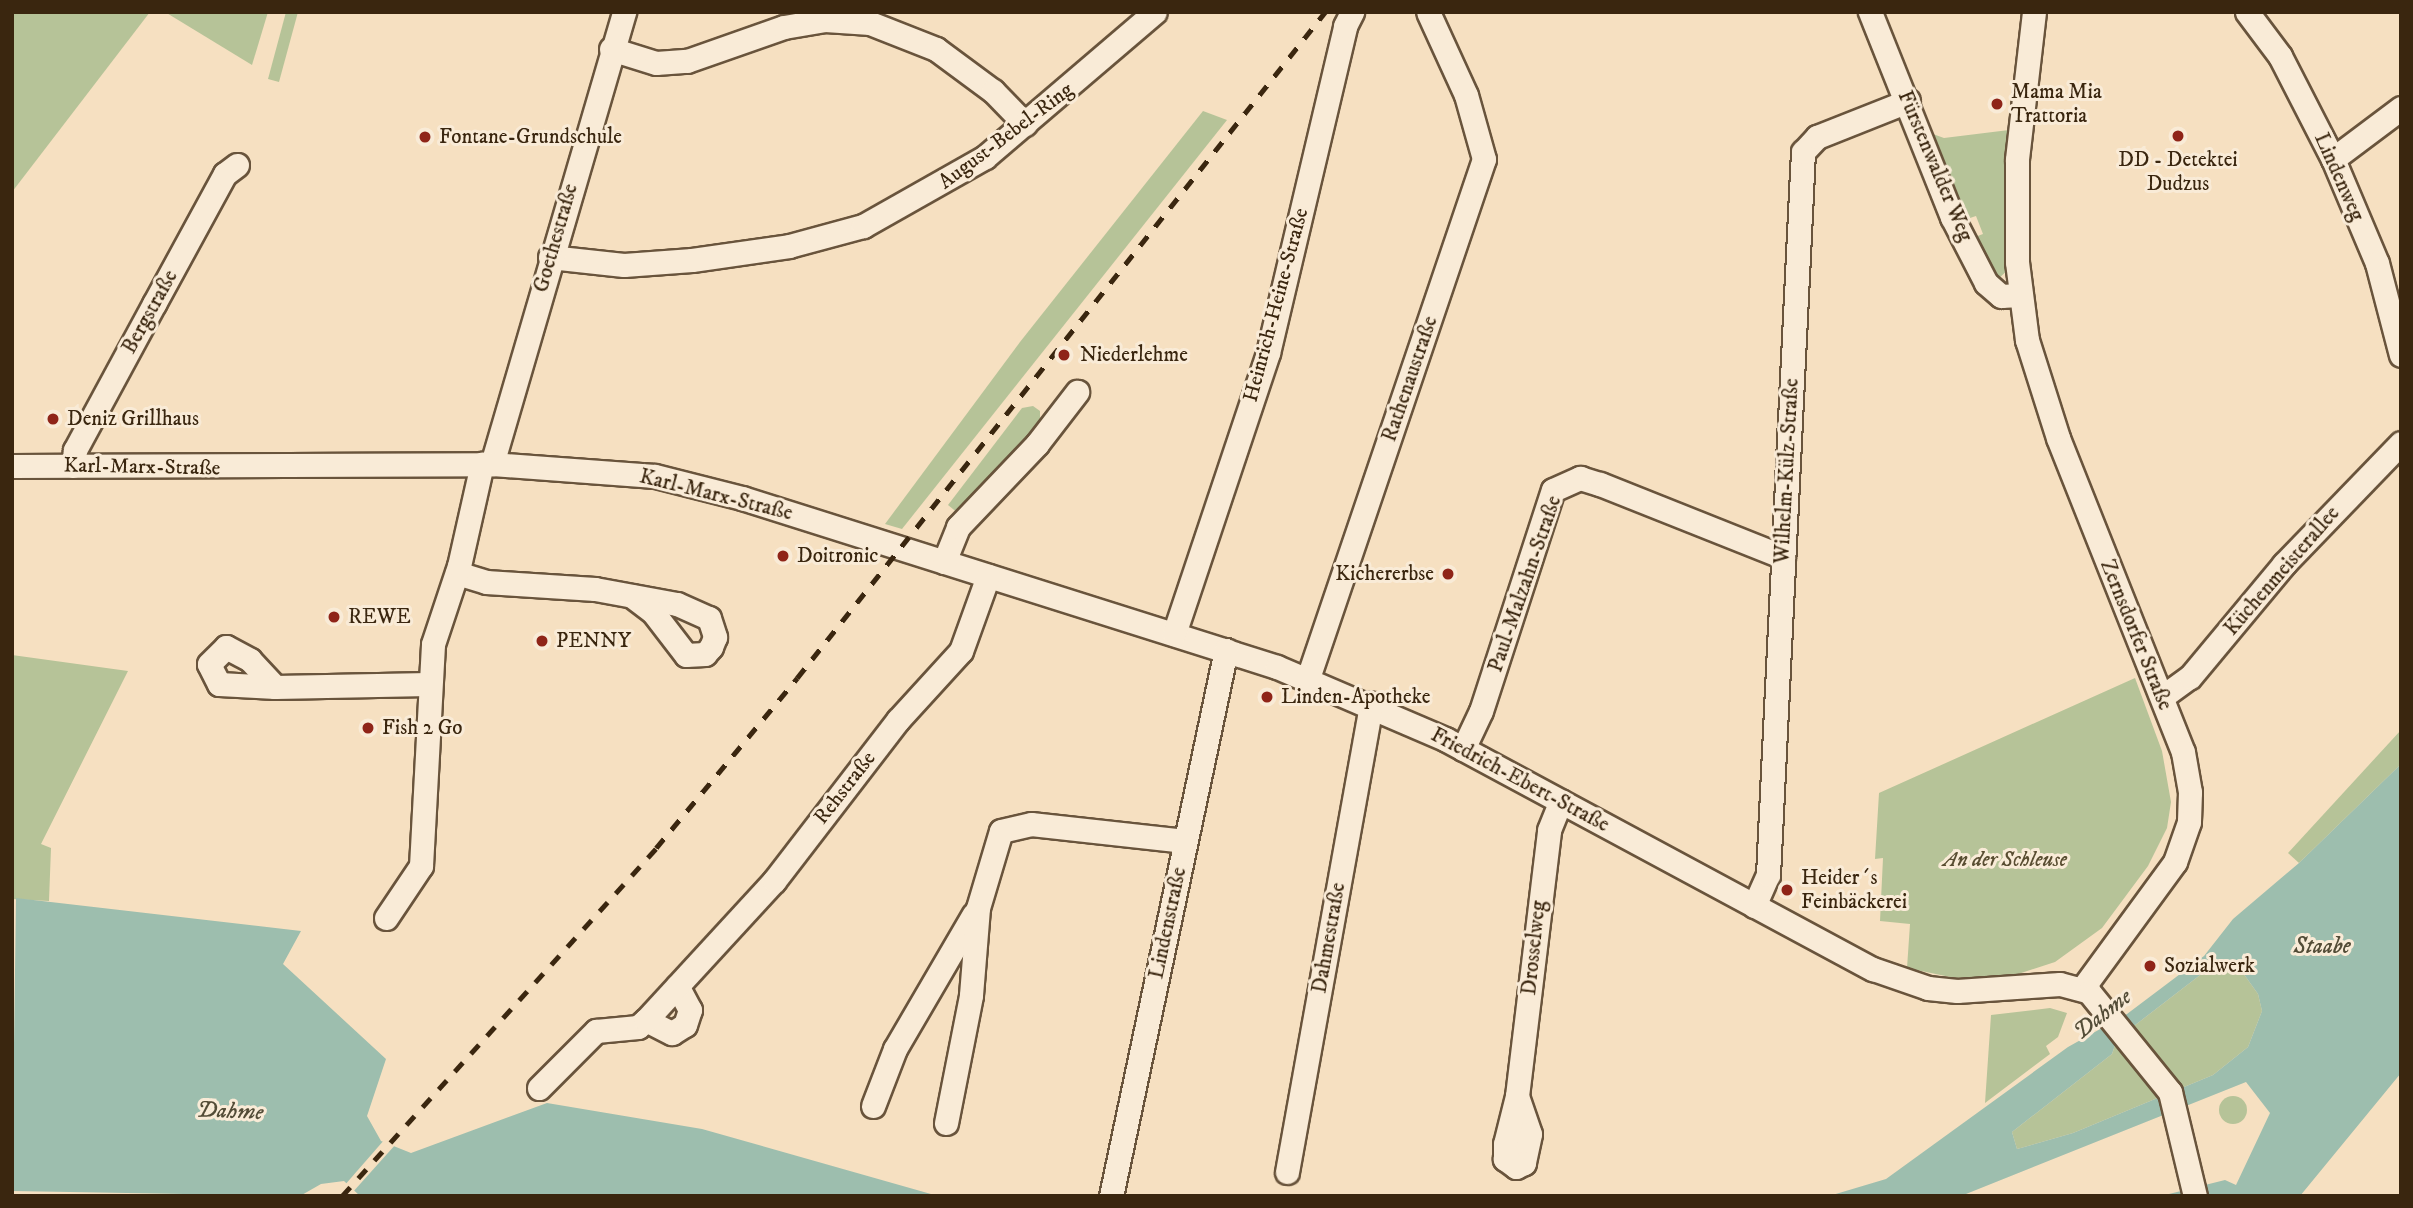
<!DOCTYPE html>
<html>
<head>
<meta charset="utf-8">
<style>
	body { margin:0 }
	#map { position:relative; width:2413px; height:1208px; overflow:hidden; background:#f6e0c1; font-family:"IM FELL DW Pica",serif }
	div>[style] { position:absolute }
	.green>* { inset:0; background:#b6c398 }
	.round { border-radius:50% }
	.water>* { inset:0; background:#9dbeae }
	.pier>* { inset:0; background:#f6e0c1 }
	.roads { filter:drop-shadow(2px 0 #69543c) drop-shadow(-2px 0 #69543c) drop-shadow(0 2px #69543c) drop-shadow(0 -2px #69543c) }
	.minor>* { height:23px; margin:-11.5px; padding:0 11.5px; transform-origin:11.5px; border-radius:11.5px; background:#f9ebd7 }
	.rail>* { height:4.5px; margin-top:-2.25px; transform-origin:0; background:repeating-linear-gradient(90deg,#3a260f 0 12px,transparent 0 24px) }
	.dots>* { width:19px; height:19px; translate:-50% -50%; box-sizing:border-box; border:4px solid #f9ebd7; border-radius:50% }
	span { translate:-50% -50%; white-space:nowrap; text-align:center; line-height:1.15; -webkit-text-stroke:6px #f9ebd7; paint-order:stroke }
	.poi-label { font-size:21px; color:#3a260f }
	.left { translate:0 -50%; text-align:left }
	.right { translate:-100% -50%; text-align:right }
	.street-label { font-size:21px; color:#3a260f }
	.park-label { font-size:21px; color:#594d31; font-style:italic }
	.water-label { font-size:23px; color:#534c37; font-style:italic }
	.frame { position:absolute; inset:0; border:14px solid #3a260f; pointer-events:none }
</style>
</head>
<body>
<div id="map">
	<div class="green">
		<div style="clip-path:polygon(12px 12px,150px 12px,12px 192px)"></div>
		<div style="clip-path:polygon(165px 12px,268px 12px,252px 65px)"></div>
		<div style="clip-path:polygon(286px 12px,298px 12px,279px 82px,268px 79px)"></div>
		<div style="clip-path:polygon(1203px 111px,1227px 120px,902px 529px,885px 524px,1020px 342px)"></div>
		<div style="clip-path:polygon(2009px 130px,2009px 269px,1998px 279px,1975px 237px,1983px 234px,1976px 216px,1967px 219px,1958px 207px,1930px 133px,1944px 138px)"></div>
		<div style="clip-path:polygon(1033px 406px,1040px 411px,1040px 422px,1033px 439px,959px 514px,948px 505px,1022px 408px)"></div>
		<div style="clip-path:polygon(12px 655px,128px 671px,41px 844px,51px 848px,49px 901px,12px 899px)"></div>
		<div style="clip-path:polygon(2135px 678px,2162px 751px,2171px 802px,2167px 828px,2148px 866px,2102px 928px,2055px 962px,2009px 977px,1955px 978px,1907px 968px,1910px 924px,1880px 921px,1883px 858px,1875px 859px,1879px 793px)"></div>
		<div style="clip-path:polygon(2401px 730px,2401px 764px,2299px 863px,2288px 853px)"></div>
		<div style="clip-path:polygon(2221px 959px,2238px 966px,2258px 994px,2262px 1011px,2248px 1047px,2213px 1075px,2073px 1133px,2017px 1149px,2012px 1132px,2112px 1054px,2117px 1039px)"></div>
		<div style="clip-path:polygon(2050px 1008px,2067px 1013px,2058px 1037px,2046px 1046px,2050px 1054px,1985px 1103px,1991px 1015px)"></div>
		<div class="round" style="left:2219px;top:1096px;width:28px;height:28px"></div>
	</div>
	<div class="water">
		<div style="clip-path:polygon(evenodd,2401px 764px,2401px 1073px,2300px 1196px,2161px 1196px,2225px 1180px,2236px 1185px,2270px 1113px,2246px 1082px,1961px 1196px,1829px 1196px,1886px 1179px,2068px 1047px,2127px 1014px,2204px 956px,2233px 919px,2299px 863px,2401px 764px,2221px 959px,2238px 966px,2258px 994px,2262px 1011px,2248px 1047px,2213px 1075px,2073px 1133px,2017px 1149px,2012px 1132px,2112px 1054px,2117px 1039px,2221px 959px)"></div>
		<div style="clip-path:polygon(16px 898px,301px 931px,283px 964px,386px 1059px,367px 1116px,381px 1141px,411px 1153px,547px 1103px,702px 1129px,938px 1196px,360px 1196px,344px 1181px,321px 1184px,300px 1196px,12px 1191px)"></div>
	</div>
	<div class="pier">
		<div style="clip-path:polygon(385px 1139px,396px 1144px,352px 1193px,344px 1186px)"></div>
	</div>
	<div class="roads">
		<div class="minor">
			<div style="left:1870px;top:12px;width:221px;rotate:68.2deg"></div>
			<div style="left:1952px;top:217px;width:74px;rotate:62.7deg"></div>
			<div style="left:1986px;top:283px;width:20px;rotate:41deg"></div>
			<div style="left:2001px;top:296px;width:19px;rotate:-3deg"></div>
			<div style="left:2034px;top:12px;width:149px;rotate:96.6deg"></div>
			<div style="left:2017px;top:160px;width:102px;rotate:90deg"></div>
			<div style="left:2017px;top:262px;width:79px;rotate:82.7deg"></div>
			<div style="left:2027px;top:340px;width:103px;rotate:72.4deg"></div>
			<div style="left:2058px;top:438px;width:338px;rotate:68.3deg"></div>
			<div style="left:2183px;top:752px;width:41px;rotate:80.1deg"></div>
			<div style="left:2190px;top:792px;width:30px;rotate:92deg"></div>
			<div style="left:2189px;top:822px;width:42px;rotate:109.3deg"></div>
			<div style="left:2175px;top:862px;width:157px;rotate:126.2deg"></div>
			<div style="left:2247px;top:12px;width:55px;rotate:53.1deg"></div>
			<div style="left:2280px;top:56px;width:116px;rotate:62.8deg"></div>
			<div style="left:2333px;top:159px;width:113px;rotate:67.1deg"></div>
			<div style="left:2377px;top:263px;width:95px;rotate:75.4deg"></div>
			<div style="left:611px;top:49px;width:47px;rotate:17.3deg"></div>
			<div style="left:656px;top:63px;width:31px;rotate:-4deg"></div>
			<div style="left:687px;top:61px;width:103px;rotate:-19.3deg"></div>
			<div style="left:784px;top:27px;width:42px;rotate:-9.7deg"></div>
			<div style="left:825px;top:20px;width:45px;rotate:3.8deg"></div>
			<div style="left:870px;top:23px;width:71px;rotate:21.5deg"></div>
			<div style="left:936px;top:49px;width:71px;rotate:36.4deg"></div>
			<div style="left:993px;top:91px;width:46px;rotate:45.9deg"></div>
			<div style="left:2333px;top:159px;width:85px;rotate:-36.9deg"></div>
			<div style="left:550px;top:257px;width:74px;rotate:6.2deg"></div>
			<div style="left:624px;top:265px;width:68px;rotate:-4.2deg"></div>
			<div style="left:692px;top:260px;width:98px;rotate:-8.2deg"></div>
			<div style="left:789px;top:246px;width:77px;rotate:-15.1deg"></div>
			<div style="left:863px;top:226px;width:140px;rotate:-29.5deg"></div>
			<div style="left:985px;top:157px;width:223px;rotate:-40.5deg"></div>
			<div style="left:492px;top:464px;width:471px;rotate:-73.7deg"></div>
			<div style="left:12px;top:466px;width:480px;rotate:-0.2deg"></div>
			<div style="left:492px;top:464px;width:163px;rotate:4.2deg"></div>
			<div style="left:655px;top:476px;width:90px;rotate:14.2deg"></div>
			<div style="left:742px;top:498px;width:561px;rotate:17.53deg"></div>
			<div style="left:1277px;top:667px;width:183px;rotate:23.2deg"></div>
			<div style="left:1445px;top:739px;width:486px;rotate:28.3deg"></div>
			<div style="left:1873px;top:969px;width:58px;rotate:19.1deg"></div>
			<div style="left:1928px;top:988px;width:29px;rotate:6deg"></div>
			<div style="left:1957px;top:991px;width:103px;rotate:-3.9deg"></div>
			<div style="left:2060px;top:984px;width:30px;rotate:15deg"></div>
			<div style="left:2089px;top:992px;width:129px;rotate:51deg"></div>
			<div style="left:2170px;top:1092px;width:107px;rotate:76.5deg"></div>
			<div style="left:73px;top:466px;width:16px;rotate:-83deg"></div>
			<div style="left:75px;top:450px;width:166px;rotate:-61.6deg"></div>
			<div style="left:154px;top:304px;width:148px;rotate:-61.4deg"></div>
			<div style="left:225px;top:174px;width:15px;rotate:-37deg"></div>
			<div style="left:944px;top:562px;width:38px;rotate:-68deg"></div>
			<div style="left:958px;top:527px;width:115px;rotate:-46.4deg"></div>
			<div style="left:1037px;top:444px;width:66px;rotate:-52.4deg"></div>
			<div style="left:457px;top:573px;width:30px;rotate:17deg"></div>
			<div style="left:486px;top:582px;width:109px;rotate:3.7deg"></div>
			<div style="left:595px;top:589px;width:83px;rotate:10.4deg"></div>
			<div style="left:677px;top:604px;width:35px;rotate:24deg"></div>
			<div style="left:709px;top:618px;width:20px;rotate:72deg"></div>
			<div style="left:715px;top:637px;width:11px;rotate:112deg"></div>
			<div style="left:711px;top:647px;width:9px;rotate:131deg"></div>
			<div style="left:705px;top:654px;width:19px;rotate:177deg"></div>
			<div style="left:686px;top:655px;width:54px;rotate:-127.5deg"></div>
			<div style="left:653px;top:612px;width:26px;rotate:-143deg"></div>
			<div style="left:1174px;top:634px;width:296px;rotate:-71.5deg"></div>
			<div style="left:1268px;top:353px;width:336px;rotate:-76.7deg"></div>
			<div style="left:1345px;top:26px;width:16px;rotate:-63deg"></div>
			<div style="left:1308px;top:678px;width:548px;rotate:-71.27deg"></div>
			<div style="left:1484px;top:159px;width:66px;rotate:-105.7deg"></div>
			<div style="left:1466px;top:95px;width:91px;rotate:-114.6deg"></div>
			<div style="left:275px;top:687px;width:56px;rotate:-176.9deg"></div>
			<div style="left:219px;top:684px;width:22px;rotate:-117deg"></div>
			<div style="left:209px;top:664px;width:24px;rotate:-45deg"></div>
			<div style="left:226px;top:647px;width:27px;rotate:28deg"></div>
			<div style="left:250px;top:660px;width:37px;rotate:47deg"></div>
			<div style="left:275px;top:687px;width:154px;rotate:-1.1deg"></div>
			<div style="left:2162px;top:697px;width:34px;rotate:-36deg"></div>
			<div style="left:2190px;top:677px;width:147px;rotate:-50.2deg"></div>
			<div style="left:2284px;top:564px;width:168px;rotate:-46deg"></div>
			<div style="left:1463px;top:749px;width:42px;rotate:-64.7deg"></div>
			<div style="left:1481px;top:711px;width:232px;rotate:-72deg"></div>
			<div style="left:1553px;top:490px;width:30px;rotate:-24deg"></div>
			<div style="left:1580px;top:478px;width:21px;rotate:17deg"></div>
			<div style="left:1600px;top:484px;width:197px;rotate:21.7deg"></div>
			<div style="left:1754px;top:906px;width:34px;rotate:-66deg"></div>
			<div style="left:1768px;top:875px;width:724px;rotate:-87.23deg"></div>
			<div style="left:1803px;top:152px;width:21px;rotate:-47deg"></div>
			<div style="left:1817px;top:137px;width:98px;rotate:-21.6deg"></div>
			<div style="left:386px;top:918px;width:63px;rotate:-56.1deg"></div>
			<div style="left:421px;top:866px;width:222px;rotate:-86.9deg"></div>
			<div style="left:433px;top:644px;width:82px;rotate:-71.6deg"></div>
			<div style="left:459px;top:566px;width:105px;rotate:-77.3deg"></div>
			<div style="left:646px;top:1020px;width:29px;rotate:27deg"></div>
			<div style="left:672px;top:1033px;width:15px;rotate:-32deg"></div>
			<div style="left:685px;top:1025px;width:16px;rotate:-72deg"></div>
			<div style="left:690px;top:1010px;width:27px;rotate:-118deg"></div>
			<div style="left:539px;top:1088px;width:81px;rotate:-45deg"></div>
			<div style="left:596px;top:1031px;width:42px;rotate:-5.4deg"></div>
			<div style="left:638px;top:1027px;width:11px;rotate:-41deg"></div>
			<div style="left:646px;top:1020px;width:189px;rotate:-47.4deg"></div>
			<div style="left:774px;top:881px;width:203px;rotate:-52.4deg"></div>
			<div style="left:898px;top:720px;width:93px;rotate:-47.6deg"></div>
			<div style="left:961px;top:651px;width:80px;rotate:-70.2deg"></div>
			<div style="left:1517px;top:1096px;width:40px;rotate:71.1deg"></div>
			<div style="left:1530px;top:1134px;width:30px;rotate:102deg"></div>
			<div style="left:1524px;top:1163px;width:9px;rotate:153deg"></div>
			<div style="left:1516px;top:1167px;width:14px;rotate:-144deg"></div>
			<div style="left:1505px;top:1159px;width:15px;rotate:-90deg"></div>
			<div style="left:1505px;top:1144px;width:49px;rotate:-76deg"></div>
			<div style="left:1517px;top:1096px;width:268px;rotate:-83.1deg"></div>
			<div style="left:1549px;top:830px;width:31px;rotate:-68deg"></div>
			<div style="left:873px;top:1106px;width:61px;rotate:-68.9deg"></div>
			<div style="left:895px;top:1049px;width:156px;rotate:-59.7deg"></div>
			<div style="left:946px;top:1123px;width:130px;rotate:-78.9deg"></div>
			<div style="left:971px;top:995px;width:87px;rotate:-85.4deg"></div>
			<div style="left:978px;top:908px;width:80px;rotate:-73.4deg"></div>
			<div style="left:1001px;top:831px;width:31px;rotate:-13deg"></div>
			<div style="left:1031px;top:824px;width:155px;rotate:6.3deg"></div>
			<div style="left:1287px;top:1172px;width:476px;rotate:-79.8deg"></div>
			<div style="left:1111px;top:1196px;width:558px;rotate:-78.11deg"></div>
		</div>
	</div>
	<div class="rail">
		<div style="left:342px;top:1196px;width:469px;rotate:-47.9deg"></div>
		<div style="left:656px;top:848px;width:221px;rotate:-50.3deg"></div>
		<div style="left:797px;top:678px;width:850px;rotate:-51.59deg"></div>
	</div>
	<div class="dots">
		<div style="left:1997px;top:104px;background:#8f2418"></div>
		<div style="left:2178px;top:136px;background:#8f2418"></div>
		<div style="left:425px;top:137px;background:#8f2418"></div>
		<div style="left:1064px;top:355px;background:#8f2418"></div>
		<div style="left:53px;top:419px;background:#8f2418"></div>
		<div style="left:783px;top:556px;background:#8f2418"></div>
		<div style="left:1448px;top:574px;background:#8f2418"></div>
		<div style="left:334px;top:617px;background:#8f2418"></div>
		<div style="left:542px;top:641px;background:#8f2418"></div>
		<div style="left:1267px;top:697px;background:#8f2418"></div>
		<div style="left:368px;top:728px;background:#8f2418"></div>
		<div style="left:1787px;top:890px;background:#8f2418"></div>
		<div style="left:2150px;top:966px;background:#8f2418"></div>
	</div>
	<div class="poi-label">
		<span class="left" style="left:2011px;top:104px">Mama Mia<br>Trattoria</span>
		<span class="left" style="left:439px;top:137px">Fontane-Grundschule</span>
		<span style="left:2178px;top:172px">DD - Detektei<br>Dudzus</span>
		<span class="left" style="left:1080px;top:355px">Niederlehme</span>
		<span class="left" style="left:67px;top:419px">Deniz Grillhaus</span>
		<span class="left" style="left:797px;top:556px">Doitronic</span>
		<span class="right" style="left:1434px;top:574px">Kichererbse</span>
		<span class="left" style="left:348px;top:617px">REWE</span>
		<span class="left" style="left:556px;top:641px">PENNY</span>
		<span class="left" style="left:1281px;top:697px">Linden-Apotheke</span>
		<span class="left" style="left:382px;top:728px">Fish 2 Go</span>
		<span class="left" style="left:1801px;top:890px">Heider´s<br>Feinbäckerei</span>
		<span class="left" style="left:2164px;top:966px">Sozialwerk</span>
	</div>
	<div class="street-label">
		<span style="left:1006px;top:136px;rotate:-37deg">August-Bebel-Ring</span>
		<span style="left:1935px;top:166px;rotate:67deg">Fürstenwalder Weg</span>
		<span style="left:2339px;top:177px;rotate:66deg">Lindenweg</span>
		<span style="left:556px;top:238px;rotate:-74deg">Goethestraße</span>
		<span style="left:1276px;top:305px;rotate:-75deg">Heinrich-Heine-Straße</span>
		<span style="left:150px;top:312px;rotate:-61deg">Bergstraße</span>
		<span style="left:1410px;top:379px;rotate:-71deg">Rathenaustraße</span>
		<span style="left:142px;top:467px;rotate:1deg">Karl-Marx-Straße</span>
		<span style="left:1787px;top:471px;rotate:-87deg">Wilhelm-Külz-Straße</span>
		<span style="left:716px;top:495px;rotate:14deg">Karl-Marx-Straße</span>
		<span style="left:2282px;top:571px;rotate:-49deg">Küchenmeisterallee</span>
		<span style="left:1525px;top:584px;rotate:-71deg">Paul-Malzahn-Straße</span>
		<span style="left:2136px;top:635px;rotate:68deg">Zernsdorfer Straße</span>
		<span style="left:1520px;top:780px;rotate:28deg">Friedrich-Ebert-Straße</span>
		<span style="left:845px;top:788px;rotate:-52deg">Rehstraße</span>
		<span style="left:1168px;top:923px;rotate:-78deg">Lindenstraße</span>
		<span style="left:1329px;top:938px;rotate:-80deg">Dahmestraße</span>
		<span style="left:1534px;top:948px;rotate:-84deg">Drosselweg</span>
	</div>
	<div class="park-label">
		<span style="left:2005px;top:860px">An der Schleuse</span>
	</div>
	<div class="water-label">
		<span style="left:2322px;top:947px">Staabe</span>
		<span style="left:2103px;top:1015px;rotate:-38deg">Dahme</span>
		<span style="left:230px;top:1112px;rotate:2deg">Dahme</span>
	</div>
	<div class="frame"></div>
</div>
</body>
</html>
